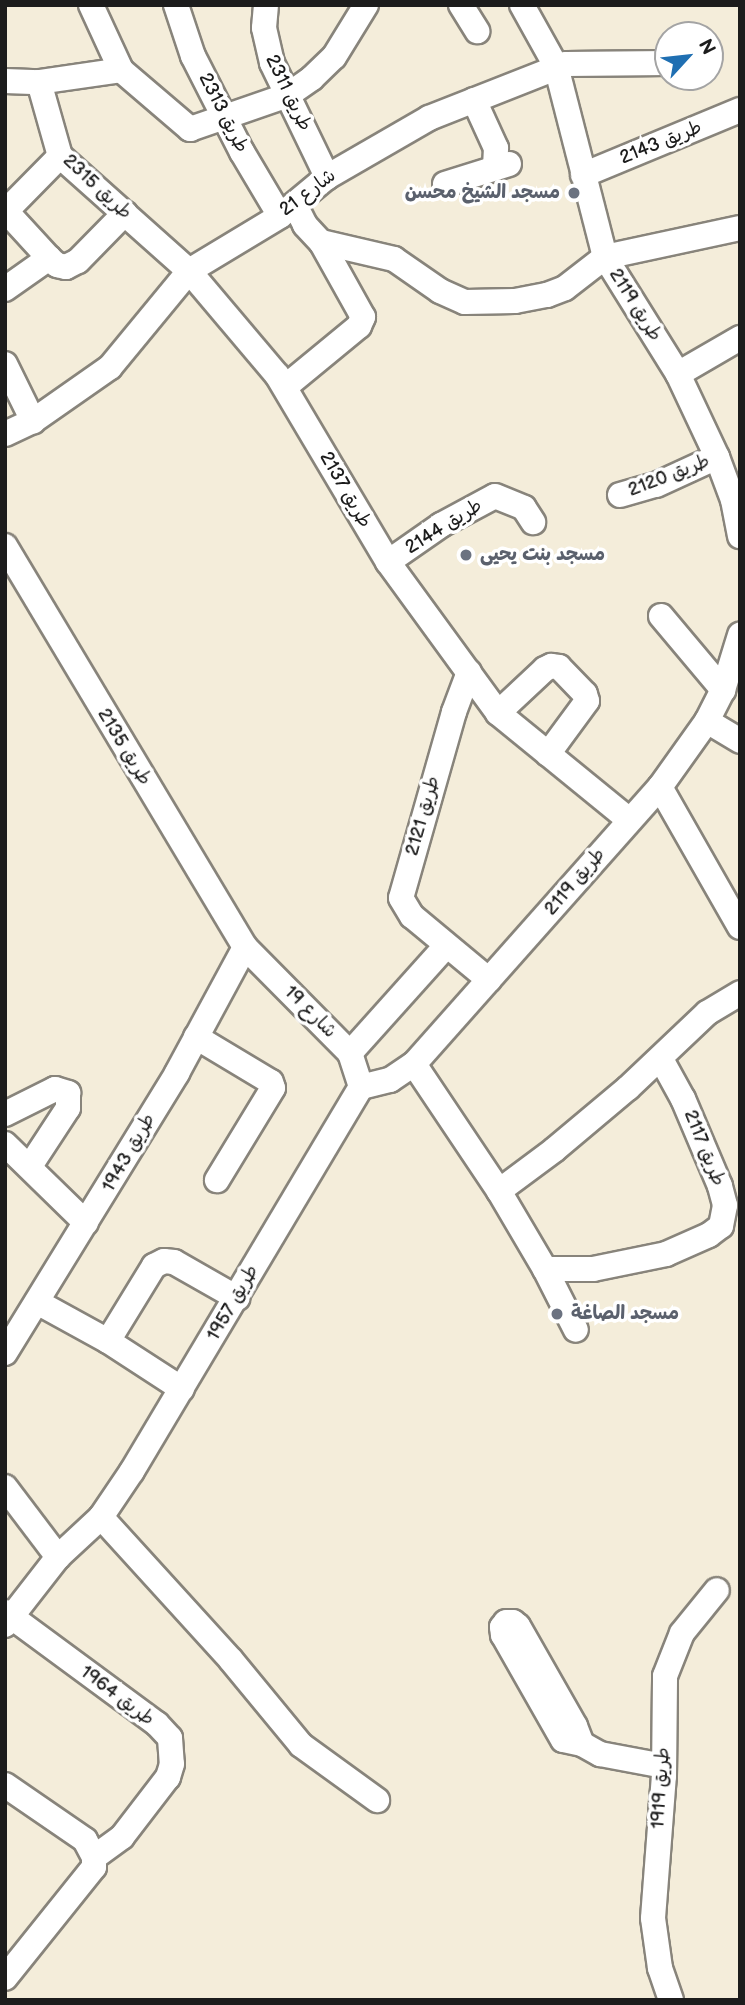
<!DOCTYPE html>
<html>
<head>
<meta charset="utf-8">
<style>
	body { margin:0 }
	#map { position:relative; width:745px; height:2005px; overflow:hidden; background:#f4edda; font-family:"Balsamiq Sans","Playpen Sans Arabic",sans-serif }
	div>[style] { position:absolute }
	.roads { filter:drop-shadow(2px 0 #88847b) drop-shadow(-2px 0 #88847b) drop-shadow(0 2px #88847b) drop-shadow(0 -2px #88847b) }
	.minor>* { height:24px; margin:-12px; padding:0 12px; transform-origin:12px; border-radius:12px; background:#fff }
	.dots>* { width:19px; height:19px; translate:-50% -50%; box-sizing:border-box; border:4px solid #fff; border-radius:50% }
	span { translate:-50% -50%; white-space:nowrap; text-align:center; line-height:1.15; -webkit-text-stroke:7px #fff; paint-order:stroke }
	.street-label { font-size:19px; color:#1c1c1c }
	.worship-label { font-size:19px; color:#5b616d; font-weight:700 }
	.right { translate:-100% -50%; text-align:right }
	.left { translate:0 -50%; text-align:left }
	.frame { position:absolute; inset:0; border:7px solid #1c1c1c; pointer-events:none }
	.north { position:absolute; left:654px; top:21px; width:70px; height:70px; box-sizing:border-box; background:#fff; border:2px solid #a4a4a4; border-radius:50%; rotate:63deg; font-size:19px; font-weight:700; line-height:28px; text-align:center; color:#1c1c1c }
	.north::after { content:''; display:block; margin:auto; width:24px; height:32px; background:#1f6fb2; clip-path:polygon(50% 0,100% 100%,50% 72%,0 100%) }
</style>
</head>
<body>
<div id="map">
	<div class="roads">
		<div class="minor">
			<div style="left:91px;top:5px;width:72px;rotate:65.2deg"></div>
			<div style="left:121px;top:70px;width:91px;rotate:40.5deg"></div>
			<div style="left:190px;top:129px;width:104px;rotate:-19.1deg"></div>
			<div style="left:288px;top:95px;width:29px;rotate:-35deg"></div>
			<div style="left:312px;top:78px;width:30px;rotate:-44deg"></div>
			<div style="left:334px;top:57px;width:61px;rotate:-58.4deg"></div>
			<div style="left:176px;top:5px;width:54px;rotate:71.6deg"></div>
			<div style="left:193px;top:56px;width:108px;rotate:63deg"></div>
			<div style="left:242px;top:152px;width:74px;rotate:59.3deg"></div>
			<div style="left:266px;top:5px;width:23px;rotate:95deg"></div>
			<div style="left:264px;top:28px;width:36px;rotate:77deg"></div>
			<div style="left:272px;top:63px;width:127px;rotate:64.2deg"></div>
			<div style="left:461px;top:5px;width:31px;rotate:58deg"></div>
			<div style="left:522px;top:5px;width:70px;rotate:60.9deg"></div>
			<div style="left:556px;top:66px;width:197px;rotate:75.6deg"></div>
			<div style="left:605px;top:257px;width:138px;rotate:58deg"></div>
			<div style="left:678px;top:374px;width:92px;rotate:64.8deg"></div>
			<div style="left:717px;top:457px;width:46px;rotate:69.6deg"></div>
			<div style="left:733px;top:500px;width:37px;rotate:79deg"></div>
			<div style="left:5px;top:81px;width:34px;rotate:2deg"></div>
			<div style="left:39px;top:82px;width:83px;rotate:-8.3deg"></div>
			<div style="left:39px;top:82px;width:77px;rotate:74.2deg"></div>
			<div style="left:60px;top:156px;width:173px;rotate:41.7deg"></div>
			<div style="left:189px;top:271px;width:136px;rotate:49.8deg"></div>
			<div style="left:277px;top:375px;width:217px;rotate:59.3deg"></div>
			<div style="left:388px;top:562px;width:187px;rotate:53.9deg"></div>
			<div style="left:498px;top:713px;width:169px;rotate:39.2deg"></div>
			<div style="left:474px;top:100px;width:53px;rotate:65.4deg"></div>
			<div style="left:496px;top:148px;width:20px;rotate:93deg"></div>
			<div style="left:583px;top:175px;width:170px;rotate:-22.5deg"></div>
			<div style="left:445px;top:184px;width:67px;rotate:-17.4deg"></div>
			<div style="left:295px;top:205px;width:22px;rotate:63deg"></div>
			<div style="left:305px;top:225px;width:23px;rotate:47deg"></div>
			<div style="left:321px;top:242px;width:75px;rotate:13.1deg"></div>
			<div style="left:394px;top:259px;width:56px;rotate:34.8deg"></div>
			<div style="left:440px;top:291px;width:27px;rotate:24deg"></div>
			<div style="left:465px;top:302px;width:50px;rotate:-1.1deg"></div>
			<div style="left:515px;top:301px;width:33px;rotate:-11deg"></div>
			<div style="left:547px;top:295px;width:19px;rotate:-21deg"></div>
			<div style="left:565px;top:288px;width:51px;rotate:-37.8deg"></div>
			<div style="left:605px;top:257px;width:138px;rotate:-12.1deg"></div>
			<div style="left:5px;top:210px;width:65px;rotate:47.5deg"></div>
			<div style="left:49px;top:258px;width:11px;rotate:41deg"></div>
			<div style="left:57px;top:265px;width:9px;rotate:13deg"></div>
			<div style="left:66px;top:267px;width:13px;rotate:-27deg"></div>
			<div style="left:78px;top:261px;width:67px;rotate:-45.6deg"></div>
			<div style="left:6px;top:211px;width:77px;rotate:-45.5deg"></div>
			<div style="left:5px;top:289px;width:54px;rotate:-35.2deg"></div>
			<div style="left:5px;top:364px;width:64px;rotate:63.8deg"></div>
			<div style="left:678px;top:374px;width:72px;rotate:-30.1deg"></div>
			<div style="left:285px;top:387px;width:96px;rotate:-39.5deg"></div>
			<div style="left:359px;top:326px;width:10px;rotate:-66deg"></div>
			<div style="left:363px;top:317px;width:86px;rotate:-119.2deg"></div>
			<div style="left:5px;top:434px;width:31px;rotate:-25deg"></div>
			<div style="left:33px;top:421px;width:94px;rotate:-35deg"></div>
			<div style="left:110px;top:367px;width:124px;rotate:-50.5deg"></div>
			<div style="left:189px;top:271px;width:106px;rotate:-31.1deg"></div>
			<div style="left:280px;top:216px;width:61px;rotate:-39.7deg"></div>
			<div style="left:327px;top:177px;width:118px;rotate:-30deg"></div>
			<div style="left:429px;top:118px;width:147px;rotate:-21.5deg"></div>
			<div style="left:566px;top:64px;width:102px;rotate:-0.6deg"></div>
			<div style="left:620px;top:495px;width:37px;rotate:-16deg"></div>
			<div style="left:656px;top:485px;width:67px;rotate:-24.7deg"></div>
			<div style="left:5px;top:546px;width:467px;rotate:59.1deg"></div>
			<div style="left:245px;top:947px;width:149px;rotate:45.3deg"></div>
			<div style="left:350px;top:1053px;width:36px;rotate:72deg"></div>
			<div style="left:388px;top:562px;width:65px;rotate:-34.9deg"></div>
			<div style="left:441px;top:525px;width:61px;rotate:-28.2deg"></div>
			<div style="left:495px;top:496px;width:31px;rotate:22deg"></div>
			<div style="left:524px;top:508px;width:17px;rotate:57deg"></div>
			<div style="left:661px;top:616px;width:97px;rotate:50deg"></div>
			<div style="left:469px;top:672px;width:43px;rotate:110.6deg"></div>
			<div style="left:454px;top:712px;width:193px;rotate:105.9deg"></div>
			<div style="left:401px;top:898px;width:21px;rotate:59deg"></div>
			<div style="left:412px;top:916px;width:100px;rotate:39.7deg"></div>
			<div style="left:498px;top:713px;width:64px;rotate:-43.1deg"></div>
			<div style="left:545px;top:669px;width:7px;rotate:-27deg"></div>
			<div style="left:551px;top:666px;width:8px;rotate:7deg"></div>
			<div style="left:559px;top:667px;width:37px;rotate:46deg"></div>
			<div style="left:585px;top:694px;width:7px;rotate:74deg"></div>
			<div style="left:587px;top:701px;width:66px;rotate:126.3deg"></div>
			<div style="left:707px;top:721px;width:39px;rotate:31deg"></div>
			<div style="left:660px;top:787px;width:161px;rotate:60.3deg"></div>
			<div style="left:196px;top:1037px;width:87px;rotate:31deg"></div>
			<div style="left:271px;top:1082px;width:6px;rotate:72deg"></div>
			<div style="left:273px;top:1088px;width:108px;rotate:121.3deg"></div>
			<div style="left:350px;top:1053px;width:142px;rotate:-48.1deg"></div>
			<div style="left:414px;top:1064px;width:153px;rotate:56.2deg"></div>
			<div style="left:499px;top:1191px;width:91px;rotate:59.5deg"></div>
			<div style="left:545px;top:1269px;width:68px;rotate:63.1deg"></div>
			<div style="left:361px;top:1087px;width:30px;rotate:-14deg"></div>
			<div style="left:390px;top:1080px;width:29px;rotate:-34deg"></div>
			<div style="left:414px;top:1064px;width:370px;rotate:-48.4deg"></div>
			<div style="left:660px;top:787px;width:81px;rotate:-54.5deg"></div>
			<div style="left:707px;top:721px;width:35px;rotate:-63deg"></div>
			<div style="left:723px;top:690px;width:58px;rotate:-72.8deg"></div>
			<div style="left:5px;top:1114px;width:56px;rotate:-26.6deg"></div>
			<div style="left:55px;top:1089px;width:14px;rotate:17deg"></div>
			<div style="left:68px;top:1093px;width:15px;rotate:90deg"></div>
			<div style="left:68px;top:1108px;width:69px;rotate:123.2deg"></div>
			<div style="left:5px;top:1144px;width:113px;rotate:44.3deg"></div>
			<div style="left:499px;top:1191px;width:69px;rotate:-36.7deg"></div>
			<div style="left:554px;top:1150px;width:97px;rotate:-40deg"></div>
			<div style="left:628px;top:1088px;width:109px;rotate:-43.5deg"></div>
			<div style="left:707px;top:1013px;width:39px;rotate:-31deg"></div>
			<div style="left:545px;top:1269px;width:48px"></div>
			<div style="left:593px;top:1269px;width:75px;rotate:-11.6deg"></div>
			<div style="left:666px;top:1254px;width:47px;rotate:-23.8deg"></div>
			<div style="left:709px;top:1235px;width:15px;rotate:-37deg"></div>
			<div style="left:721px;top:1226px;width:21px;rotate:-79deg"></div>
			<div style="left:725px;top:1205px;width:20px;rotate:-105deg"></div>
			<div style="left:720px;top:1186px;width:95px;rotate:-113deg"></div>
			<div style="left:683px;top:1099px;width:46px;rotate:-118.8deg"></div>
			<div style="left:37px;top:1302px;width:81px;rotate:28.8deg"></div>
			<div style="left:108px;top:1341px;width:88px;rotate:33deg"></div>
			<div style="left:108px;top:1341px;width:88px;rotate:-58.5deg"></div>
			<div style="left:154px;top:1266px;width:11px;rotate:-27deg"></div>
			<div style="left:164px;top:1261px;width:10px;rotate:6deg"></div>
			<div style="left:174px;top:1262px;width:73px;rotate:29.7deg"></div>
			<div style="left:5px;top:1353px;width:329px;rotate:-58.4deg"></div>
			<div style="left:177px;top:1073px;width:143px;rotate:-61.6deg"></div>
			<div style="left:5px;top:1487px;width:88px;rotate:52.9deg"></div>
			<div style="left:101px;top:1517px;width:193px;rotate:47.7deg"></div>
			<div style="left:231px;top:1660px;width:110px;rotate:50.5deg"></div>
			<div style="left:301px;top:1745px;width:94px;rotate:35.9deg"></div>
			<div style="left:5px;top:1612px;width:189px;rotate:36.4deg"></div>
			<div style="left:157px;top:1724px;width:19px;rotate:47deg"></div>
			<div style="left:170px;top:1738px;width:26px;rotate:86deg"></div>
			<div style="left:172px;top:1764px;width:14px;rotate:107deg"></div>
			<div style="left:168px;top:1777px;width:76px;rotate:127.5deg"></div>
			<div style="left:122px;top:1837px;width:34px;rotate:144deg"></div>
			<div style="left:5px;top:1625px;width:86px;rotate:-52.1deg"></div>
			<div style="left:58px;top:1557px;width:59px;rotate:-42.9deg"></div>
			<div style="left:101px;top:1517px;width:55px;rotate:-56deg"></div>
			<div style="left:132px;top:1471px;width:447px;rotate:-59.2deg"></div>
			<div style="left:582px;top:1744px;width:19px;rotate:-168deg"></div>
			<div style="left:563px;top:1740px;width:121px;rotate:-119.7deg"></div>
			<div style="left:503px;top:1635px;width:8px;rotate:-97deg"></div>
			<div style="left:502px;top:1627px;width:6px;rotate:-51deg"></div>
			<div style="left:506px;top:1622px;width:7px"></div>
			<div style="left:513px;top:1622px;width:6px;rotate:39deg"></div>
			<div style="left:518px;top:1626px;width:115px;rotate:60.3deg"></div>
			<div style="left:575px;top:1726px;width:19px;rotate:69deg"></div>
			<div style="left:582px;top:1744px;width:21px;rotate:29deg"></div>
			<div style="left:600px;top:1754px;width:65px;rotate:10.6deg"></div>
			<div style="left:5px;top:1785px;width:97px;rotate:34.5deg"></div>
			<div style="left:85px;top:1840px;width:19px;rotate:62deg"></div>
			<div style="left:94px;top:1857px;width:10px;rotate:90deg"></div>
			<div style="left:94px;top:1867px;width:142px;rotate:128.7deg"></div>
			<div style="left:671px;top:2000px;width:34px;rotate:-109deg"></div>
			<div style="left:660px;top:1968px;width:50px;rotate:-98deg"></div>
			<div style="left:653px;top:1918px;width:142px;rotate:-85.6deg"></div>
			<div style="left:664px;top:1776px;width:100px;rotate:-89.4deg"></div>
			<div style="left:665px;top:1676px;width:46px;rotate:-68.4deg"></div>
			<div style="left:682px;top:1633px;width:55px;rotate:-50.9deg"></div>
		</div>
	</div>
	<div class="dots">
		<div style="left:574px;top:193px;background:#6b7280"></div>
		<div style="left:466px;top:555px;background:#6b7280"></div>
		<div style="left:557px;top:1314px;background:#6b7280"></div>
	</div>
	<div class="street-label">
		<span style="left:288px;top:93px;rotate:64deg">طريق 2311</span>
		<span style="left:223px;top:113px;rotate:63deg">طريق 2313</span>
		<span style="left:661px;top:143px;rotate:-22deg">طريق 2143</span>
		<span style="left:97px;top:187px;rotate:43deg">طريق 2315</span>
		<span style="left:308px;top:193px;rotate:-37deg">شارع 21</span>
		<span style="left:635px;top:305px;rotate:58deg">طريق 2119</span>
		<span style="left:669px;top:476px;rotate:-21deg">طريق 2120</span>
		<span style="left:345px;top:490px;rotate:60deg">طريق 2137</span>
		<span style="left:444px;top:527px;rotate:-32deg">طريق 2144</span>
		<span style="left:124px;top:747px;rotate:59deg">طريق 2135</span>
		<span style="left:423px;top:816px;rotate:-74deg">طريق 2121</span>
		<span style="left:575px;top:882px;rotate:-49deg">طريق 2119</span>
		<span style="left:310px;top:1012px;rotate:45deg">شارع 19</span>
		<span style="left:704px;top:1148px;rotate:68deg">طريق 2117</span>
		<span style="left:129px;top:1153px;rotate:-60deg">طريق 1943</span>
		<span style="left:233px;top:1303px;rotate:-60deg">طريق 1957</span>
		<span style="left:117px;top:1696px;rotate:37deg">طريق 1964</span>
		<span style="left:661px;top:1788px;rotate:-86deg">طريق 1919</span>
	</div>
	<div class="worship-label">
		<span class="right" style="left:560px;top:193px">مسجد الشيخ محسن</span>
		<span class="left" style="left:480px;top:555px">مسجد بنت يحيى</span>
		<span class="left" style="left:571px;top:1314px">مسجد الصاغة</span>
	</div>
	<div class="frame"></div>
	<div class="north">N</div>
</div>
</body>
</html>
